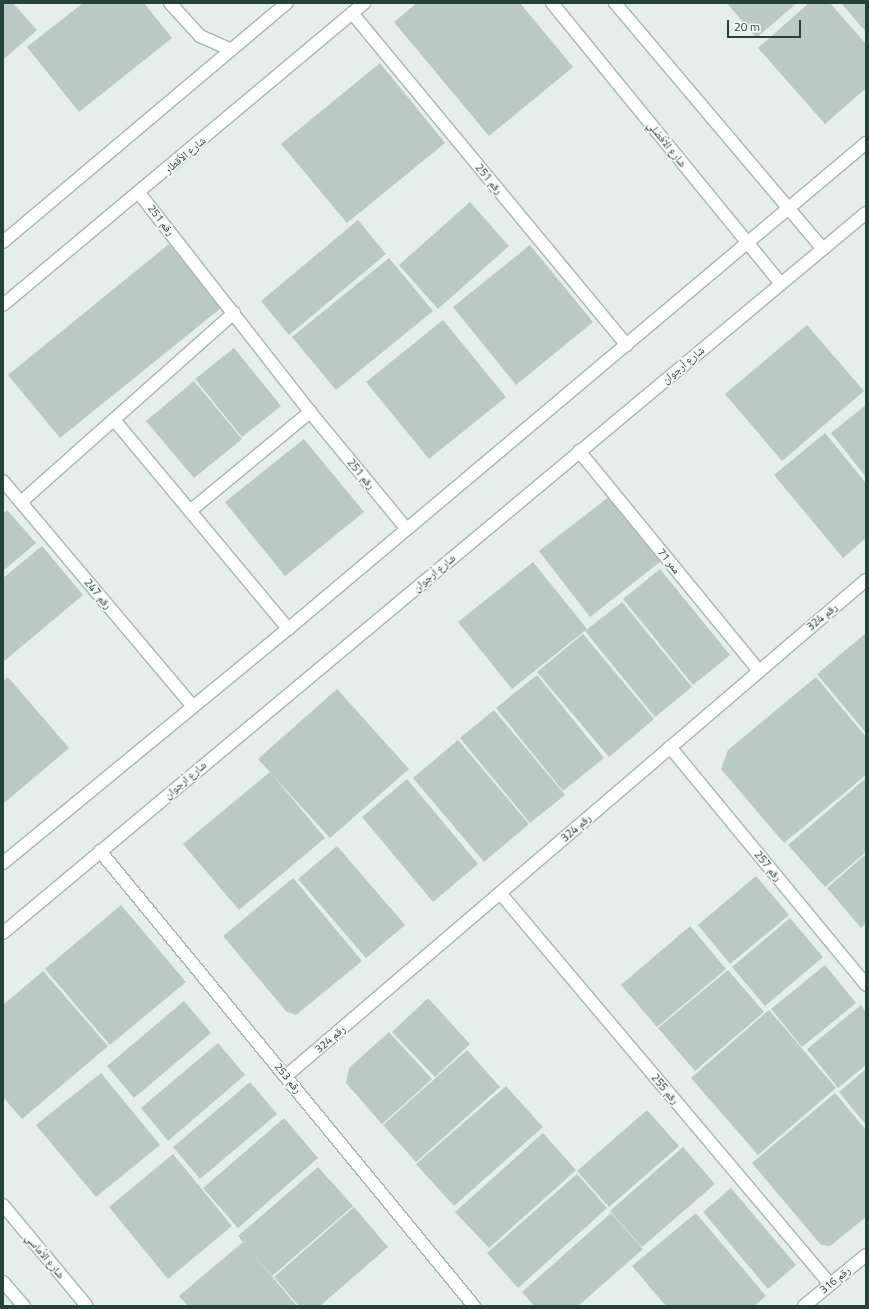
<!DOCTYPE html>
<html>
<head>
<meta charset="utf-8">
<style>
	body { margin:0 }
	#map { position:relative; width:869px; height:1309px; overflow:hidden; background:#e5eeeb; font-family:"Titillium Web","Noto Naskh Arabic",sans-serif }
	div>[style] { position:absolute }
	.building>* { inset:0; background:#bac9c4 }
	.roads { filter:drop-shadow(1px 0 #a7b7b2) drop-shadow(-1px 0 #a7b7b2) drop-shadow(0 1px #a7b7b2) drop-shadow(0 -1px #a7b7b2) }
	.street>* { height:12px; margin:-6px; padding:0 6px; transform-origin:6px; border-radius:6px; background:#fff }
	.secondary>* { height:12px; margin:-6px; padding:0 6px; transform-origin:6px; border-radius:6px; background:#fff }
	span { translate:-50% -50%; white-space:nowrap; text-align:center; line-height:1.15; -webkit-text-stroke:3.5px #f6faf8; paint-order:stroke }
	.street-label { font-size:11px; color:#24413a }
	.frame { position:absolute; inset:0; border:4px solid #24413a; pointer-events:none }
	.scale { position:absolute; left:727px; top:20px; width:74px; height:18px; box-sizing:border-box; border:2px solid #24413a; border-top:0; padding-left:5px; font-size:12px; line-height:14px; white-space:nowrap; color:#24413a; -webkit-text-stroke:3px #f6faf8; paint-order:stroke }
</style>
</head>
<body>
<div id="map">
	<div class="building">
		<div style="clip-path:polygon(3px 3px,13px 3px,37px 30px,3px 60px)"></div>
		<div style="clip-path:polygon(83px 3px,144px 3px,172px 38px,79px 112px,27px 47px)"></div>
		<div style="clip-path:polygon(417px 3px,520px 3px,573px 67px,489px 136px,394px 22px)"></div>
		<div style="clip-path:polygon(727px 3px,797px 3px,756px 38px)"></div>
		<div style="clip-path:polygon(809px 3px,830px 3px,866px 44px,866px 88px,825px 124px,758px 48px)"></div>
		<div style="clip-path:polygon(841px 3px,866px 3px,866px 32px)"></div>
		<div style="clip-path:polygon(380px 63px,445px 143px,347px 223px,281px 144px)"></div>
		<div style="clip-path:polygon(470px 202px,509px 246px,438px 309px,399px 265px)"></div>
		<div style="clip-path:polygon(358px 220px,386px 254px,289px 335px,261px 301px)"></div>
		<div style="clip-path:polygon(169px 244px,221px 308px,60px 438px,8px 375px)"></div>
		<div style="clip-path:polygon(530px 245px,593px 322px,516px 385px,453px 307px)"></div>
		<div style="clip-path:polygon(389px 258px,433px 311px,336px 390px,292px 337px)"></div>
		<div style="clip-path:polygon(443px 320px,506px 397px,429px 459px,366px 382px)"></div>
		<div style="clip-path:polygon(807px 325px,864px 391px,782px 461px,725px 394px)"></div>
		<div style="clip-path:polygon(234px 348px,281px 406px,242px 437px,195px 379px)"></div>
		<div style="clip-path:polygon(194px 381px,242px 439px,194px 478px,146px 421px)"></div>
		<div style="clip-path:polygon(866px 405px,866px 477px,831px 433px)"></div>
		<div style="clip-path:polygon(825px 433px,866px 483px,866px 538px,843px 558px,774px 475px)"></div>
		<div style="clip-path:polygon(304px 439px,364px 512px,285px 576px,225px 502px)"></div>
		<div style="clip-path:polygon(619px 489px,670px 554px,590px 617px,539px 551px)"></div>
		<div style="clip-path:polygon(7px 510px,36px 543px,3px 571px,3px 514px)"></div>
		<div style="clip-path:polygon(42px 546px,83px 595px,3px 662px,3px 578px)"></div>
		<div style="clip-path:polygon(533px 562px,587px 629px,512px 689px,458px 622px)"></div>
		<div style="clip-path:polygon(660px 569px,730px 655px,693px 685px,623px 599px)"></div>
		<div style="clip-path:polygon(622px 602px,692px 687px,655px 717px,585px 631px)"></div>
		<div style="clip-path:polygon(866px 633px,866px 733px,817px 674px)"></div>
		<div style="clip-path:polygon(583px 634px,654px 719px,609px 757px,537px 672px)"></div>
		<div style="clip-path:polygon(537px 675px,604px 758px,563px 791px,496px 708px)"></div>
		<div style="clip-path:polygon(8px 677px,69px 748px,3px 804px,3px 681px)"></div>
		<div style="clip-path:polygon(816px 677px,866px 737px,866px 775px,784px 843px,721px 769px,728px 750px)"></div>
		<div style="clip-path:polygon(337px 689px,409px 769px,330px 838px,258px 759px)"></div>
		<div style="clip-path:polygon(494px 710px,565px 795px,530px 823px,460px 738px)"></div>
		<div style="clip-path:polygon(458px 740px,529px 824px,484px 862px,413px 778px)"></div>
		<div style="clip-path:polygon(270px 772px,325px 838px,239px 910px,183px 844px)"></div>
		<div style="clip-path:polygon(866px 778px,866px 852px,825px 887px,788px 845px)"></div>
		<div style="clip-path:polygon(407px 779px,478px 864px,433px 902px,362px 817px)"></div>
		<div style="clip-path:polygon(337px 846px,405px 925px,366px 958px,298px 879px)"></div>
		<div style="clip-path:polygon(866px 854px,866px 923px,861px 928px,827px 888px)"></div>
		<div style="clip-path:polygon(756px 876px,789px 915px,730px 964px,698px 925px)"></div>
		<div style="clip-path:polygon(293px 878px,362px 961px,296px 1015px,286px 1011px,223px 936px)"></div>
		<div style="clip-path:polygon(121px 905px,186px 982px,110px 1045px,45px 969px)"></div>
		<div style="clip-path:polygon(790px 918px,823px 957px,765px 1006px,732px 967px)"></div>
		<div style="clip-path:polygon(690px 926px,726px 969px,657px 1027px,621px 985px)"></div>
		<div style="clip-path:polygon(825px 965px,856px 1003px,802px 1047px,771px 1009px)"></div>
		<div style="clip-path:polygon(728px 970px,764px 1012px,695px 1071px,658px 1028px)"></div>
		<div style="clip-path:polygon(43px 971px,108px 1046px,22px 1119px,3px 1097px,3px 1005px)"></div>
		<div style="clip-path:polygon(428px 998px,470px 1044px,435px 1077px,392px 1032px)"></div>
		<div style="clip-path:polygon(184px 1001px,211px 1033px,134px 1098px,107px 1066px)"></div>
		<div style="clip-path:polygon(861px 1005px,866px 1012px,866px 1065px,838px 1088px,807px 1049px)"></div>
		<div style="clip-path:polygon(769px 1010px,836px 1088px,758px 1155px,691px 1078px)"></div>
		<div style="clip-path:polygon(389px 1032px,432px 1079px,382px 1124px,346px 1083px,349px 1068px)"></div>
		<div style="clip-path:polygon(218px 1043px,245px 1075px,168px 1141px,141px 1108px)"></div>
		<div style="clip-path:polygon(467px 1050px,500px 1087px,416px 1162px,383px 1125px)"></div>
		<div style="clip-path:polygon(866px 1069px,866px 1125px,839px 1092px)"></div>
		<div style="clip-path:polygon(101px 1073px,160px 1145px,96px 1197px,36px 1125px)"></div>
		<div style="clip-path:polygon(250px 1082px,277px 1114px,200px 1179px,173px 1147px)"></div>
		<div style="clip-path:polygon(506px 1086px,543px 1127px,454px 1206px,416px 1164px)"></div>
		<div style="clip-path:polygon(835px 1093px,866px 1130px,866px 1217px,830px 1246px,821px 1245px,752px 1163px)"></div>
		<div style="clip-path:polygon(647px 1110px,679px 1146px,609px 1207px,577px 1171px)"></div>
		<div style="clip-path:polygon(284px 1118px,318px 1158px,238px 1228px,203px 1188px)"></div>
		<div style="clip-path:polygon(543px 1133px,576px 1170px,489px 1248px,455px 1212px)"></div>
		<div style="clip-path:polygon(683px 1147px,715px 1184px,642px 1247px,610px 1211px)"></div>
		<div style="clip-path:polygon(173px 1154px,232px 1226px,168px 1279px,109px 1207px)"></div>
		<div style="clip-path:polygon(318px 1167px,353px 1206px,272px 1276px,245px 1245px,297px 1306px,188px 1306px,179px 1296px,243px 1242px,238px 1236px)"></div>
		<div style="clip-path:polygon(577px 1174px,607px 1208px,518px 1288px,487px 1253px)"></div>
		<div style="clip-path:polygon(731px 1188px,796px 1265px,768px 1289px,703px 1212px)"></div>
		<div style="clip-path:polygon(354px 1207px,388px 1247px,320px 1306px,299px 1306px,274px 1277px)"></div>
		<div style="clip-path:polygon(611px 1213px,643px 1249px,578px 1306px,534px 1306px,522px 1292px)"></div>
		<div style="clip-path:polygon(696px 1213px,766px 1296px,754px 1306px,666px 1306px,632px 1266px)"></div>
	</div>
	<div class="roads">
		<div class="street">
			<div style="left:170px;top:3px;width:45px;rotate:47.7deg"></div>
			<div style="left:200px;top:36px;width:34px;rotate:24deg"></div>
			<div style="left:352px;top:13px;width:431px;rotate:50.4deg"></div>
			<div style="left:139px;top:193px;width:278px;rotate:52deg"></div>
			<div style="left:310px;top:412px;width:151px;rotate:50.4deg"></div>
			<div style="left:115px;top:421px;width:271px;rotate:50.2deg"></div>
			<div style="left:579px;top:451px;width:284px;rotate:50.7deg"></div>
			<div style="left:3px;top:481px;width:295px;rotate:49.9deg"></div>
			<div style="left:21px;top:502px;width:285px;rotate:-41.6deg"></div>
			<div style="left:190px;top:511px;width:156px;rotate:-39.5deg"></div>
			<div style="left:670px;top:747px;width:308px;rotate:50.5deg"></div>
			<div style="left:100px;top:851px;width:589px;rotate:50.58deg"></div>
			<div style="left:500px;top:893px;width:512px;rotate:49.84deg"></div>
			<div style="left:286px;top:1076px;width:763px;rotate:-40.54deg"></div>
			<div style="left:804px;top:1306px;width:80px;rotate:-39.4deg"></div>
		</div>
		<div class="secondary">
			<div style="left:552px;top:3px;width:362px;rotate:50.8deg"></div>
			<div style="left:615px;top:3px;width:322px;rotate:49.8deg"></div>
			<div style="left:3px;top:242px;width:371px;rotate:-40.1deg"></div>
			<div style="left:3px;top:305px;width:471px;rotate:-39.9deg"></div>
			<div style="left:3px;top:863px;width:369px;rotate:-39.4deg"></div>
			<div style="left:288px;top:629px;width:755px;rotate:-40.06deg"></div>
			<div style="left:3px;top:933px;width:1124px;rotate:-39.84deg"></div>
			<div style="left:3px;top:1205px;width:131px;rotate:50.3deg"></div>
			<div style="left:3px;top:1282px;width:32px;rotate:49deg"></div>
		</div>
	</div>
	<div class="street-label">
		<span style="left:667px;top:144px;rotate:51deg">شارع الأفضلي</span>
		<span style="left:185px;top:155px;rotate:-40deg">شارع الأقطار</span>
		<span style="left:489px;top:179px;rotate:50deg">رقم 251</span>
		<span style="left:161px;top:220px;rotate:52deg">رقم 251</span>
		<span style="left:683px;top:365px;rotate:-40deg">شارع أرجوان</span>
		<span style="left:361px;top:474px;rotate:50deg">رقم 251</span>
		<span style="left:669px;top:561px;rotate:51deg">ممر 71</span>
		<span style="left:434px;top:573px;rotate:-40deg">شارع أرجوان</span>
		<span style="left:98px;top:594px;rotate:50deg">رقم 247</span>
		<span style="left:822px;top:617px;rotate:-40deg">رقم 324</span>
		<span style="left:185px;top:780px;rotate:-40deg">شارع أرجوان</span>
		<span style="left:576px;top:828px;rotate:-41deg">رقم 324</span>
		<span style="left:768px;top:866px;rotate:50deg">رقم 257</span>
		<span style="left:330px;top:1039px;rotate:-41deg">رقم 324</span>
		<span style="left:288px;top:1078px;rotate:51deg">رقم 253</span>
		<span style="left:665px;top:1089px;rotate:50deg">رقم 255</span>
		<span style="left:45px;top:1256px;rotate:50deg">شارع الأماسي</span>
		<span style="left:835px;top:1280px;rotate:-39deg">رقم 316</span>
	</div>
	<div class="frame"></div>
	<div class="scale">20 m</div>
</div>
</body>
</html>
